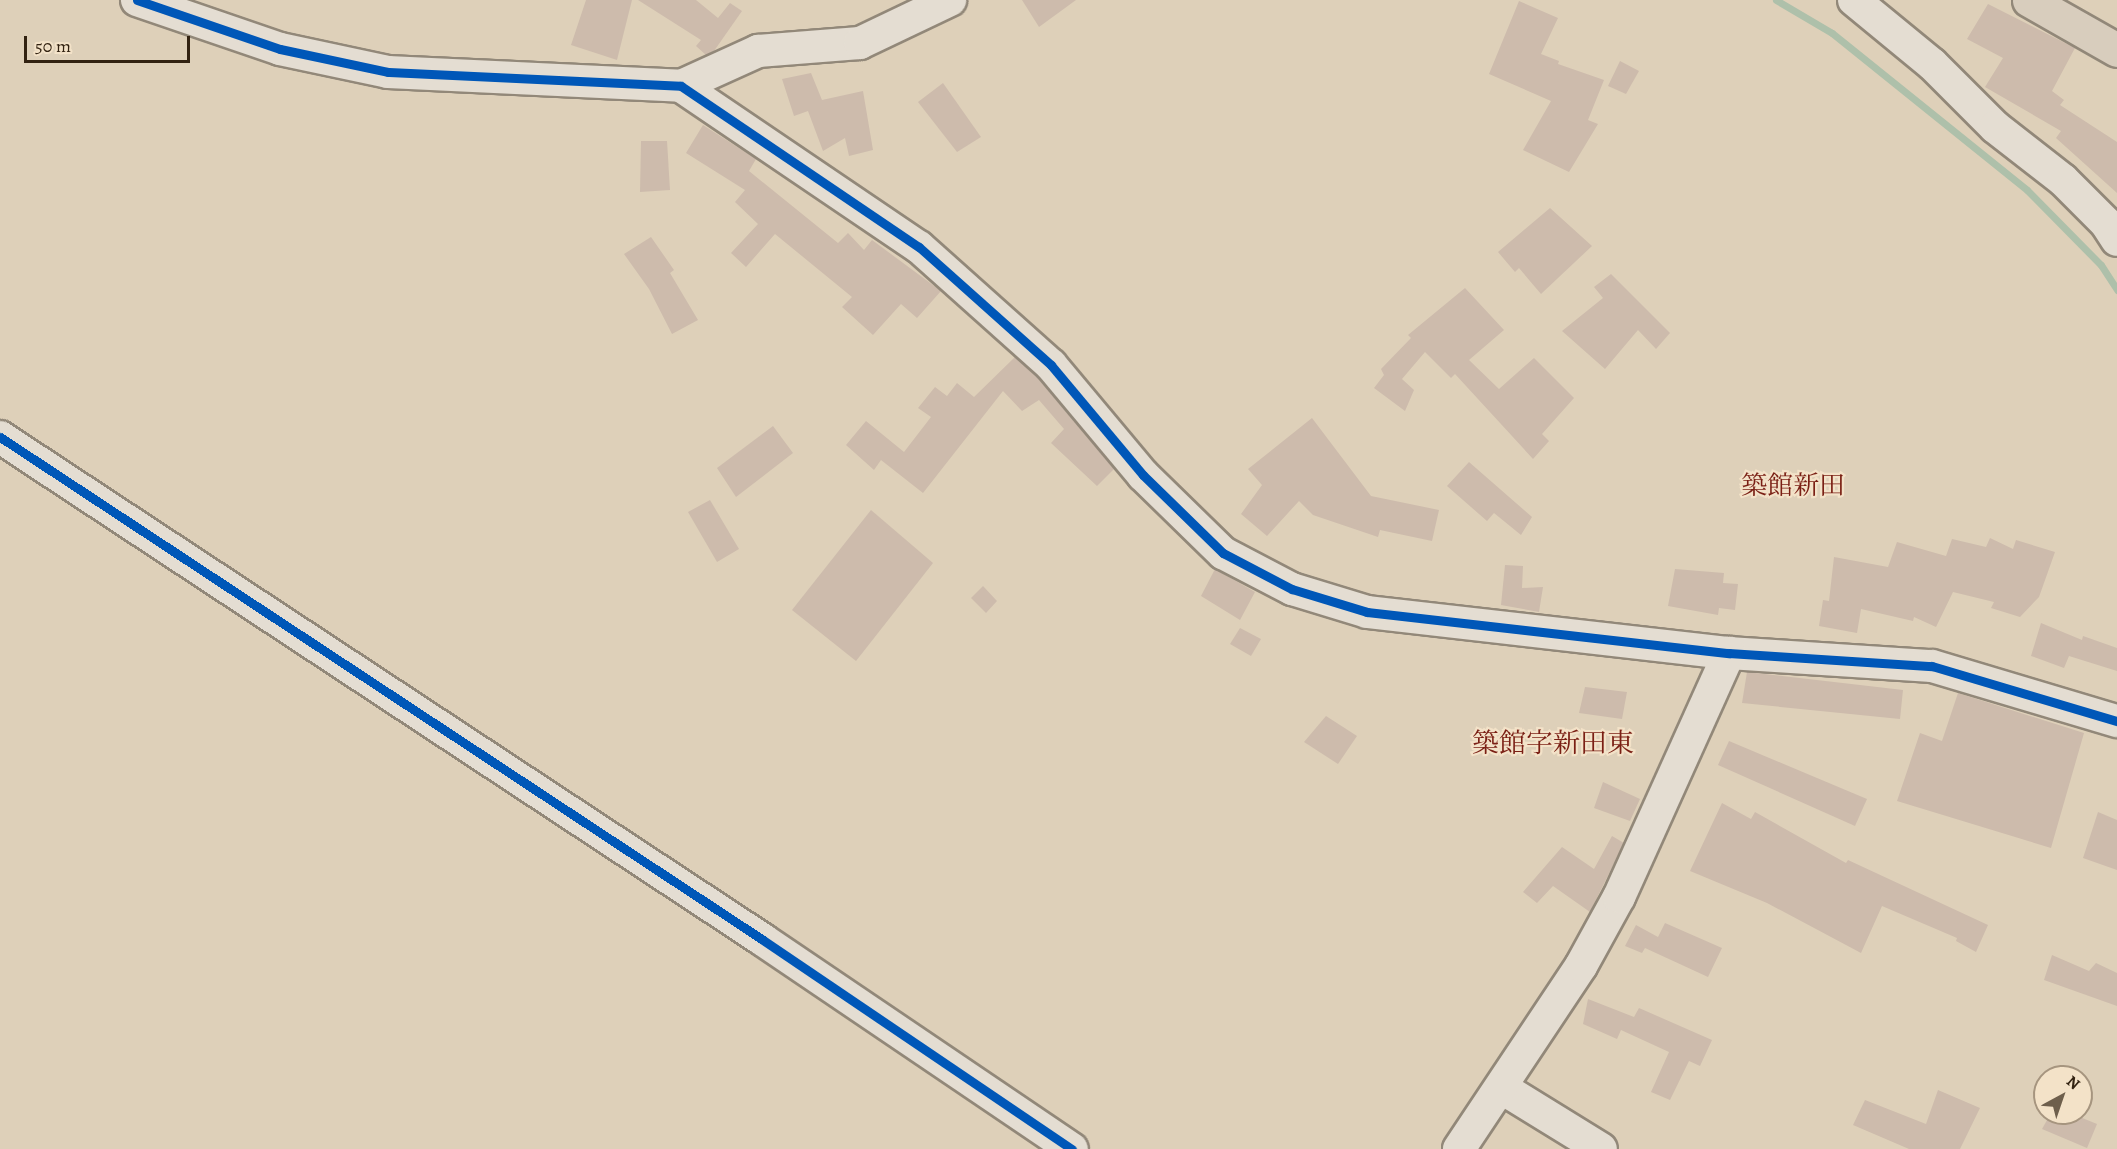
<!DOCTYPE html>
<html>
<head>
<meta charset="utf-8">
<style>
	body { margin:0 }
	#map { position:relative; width:2117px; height:1149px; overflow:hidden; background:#ded0b9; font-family:Alegreya,"Noto Serif JP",serif }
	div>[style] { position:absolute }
	.stream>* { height:7px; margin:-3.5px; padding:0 3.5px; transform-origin:3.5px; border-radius:3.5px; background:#aec0aa }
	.building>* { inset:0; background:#cdbbac }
	.roads { filter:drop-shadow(2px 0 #928879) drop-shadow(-2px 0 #928879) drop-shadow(0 2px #928879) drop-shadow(0 -2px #928879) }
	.minor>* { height:32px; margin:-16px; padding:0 16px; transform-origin:16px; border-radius:16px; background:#e4ddd2 }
	.highway>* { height:33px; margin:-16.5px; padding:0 16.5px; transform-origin:16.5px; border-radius:16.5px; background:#d8cdbd }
	.cycleway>* { height:9px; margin:-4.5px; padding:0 4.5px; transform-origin:4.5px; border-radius:4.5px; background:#0057b8 }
	span { translate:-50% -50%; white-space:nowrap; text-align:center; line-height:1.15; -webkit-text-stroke:4.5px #f3e2c8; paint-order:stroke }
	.neighbourhood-label { font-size:26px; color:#7a1f14 }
	.quarter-label { font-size:27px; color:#7a1f14 }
	.north { position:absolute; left:2033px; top:1065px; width:60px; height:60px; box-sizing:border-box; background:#f3e2c8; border:2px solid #a6957f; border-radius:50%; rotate:40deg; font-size:16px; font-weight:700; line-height:24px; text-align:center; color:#322211 }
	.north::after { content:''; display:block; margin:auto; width:21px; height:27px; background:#6e5f4c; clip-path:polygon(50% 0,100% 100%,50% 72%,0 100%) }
	.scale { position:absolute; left:24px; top:36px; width:166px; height:27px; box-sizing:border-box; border:3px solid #322211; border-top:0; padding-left:8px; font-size:18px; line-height:21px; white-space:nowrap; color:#322211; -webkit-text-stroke:4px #f3e2c8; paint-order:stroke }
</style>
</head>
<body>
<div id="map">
	<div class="stream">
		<div style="left:1776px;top:0;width:65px;rotate:30.5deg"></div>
		<div style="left:1832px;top:33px;width:250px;rotate:38.8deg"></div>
		<div style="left:2027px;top:190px;width:105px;rotate:45.4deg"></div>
		<div style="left:2101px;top:265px;width:30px;rotate:57deg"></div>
	</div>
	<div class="building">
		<div style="clip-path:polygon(586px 0,632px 0,617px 60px,571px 45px)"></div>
		<div style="clip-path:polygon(638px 0,696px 0,718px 18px,730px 3px,742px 11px,714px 51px,706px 55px,696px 46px,701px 40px)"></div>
		<div style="clip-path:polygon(1022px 0,1076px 0,1039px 27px)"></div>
		<div style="clip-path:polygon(1519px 1px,1558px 18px,1541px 54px,1559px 61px,1558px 64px,1604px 80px,1588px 120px,1598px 124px,1569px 172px,1523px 150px,1551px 101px,1489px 74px)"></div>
		<div style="clip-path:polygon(1988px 4px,2075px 48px,2052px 91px,2064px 100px,2060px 105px,2117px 142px,2117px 193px,2056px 138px,2061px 131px,1985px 87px,2003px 58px,1967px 39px)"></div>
		<div style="clip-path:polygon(1620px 61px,1639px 71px,1626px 94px,1608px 86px)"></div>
		<div style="clip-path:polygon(811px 73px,822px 100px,863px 91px,873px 150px,849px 156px,845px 138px,823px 151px,808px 111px,794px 116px,782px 79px)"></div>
		<div style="clip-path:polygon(943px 83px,981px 137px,957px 152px,918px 102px)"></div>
		<div style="clip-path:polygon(703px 125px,756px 159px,749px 171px,838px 243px,848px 233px,864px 250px,872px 240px,941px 291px,917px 318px,901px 304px,873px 335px,842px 307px,852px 297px,775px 234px,746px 267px,731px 253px,758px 224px,735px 202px,745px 190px,686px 153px)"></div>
		<div style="clip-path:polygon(641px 141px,667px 141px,670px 190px,640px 192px)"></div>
		<div style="clip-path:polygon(1550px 208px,1592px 246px,1541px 294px,1519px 268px,1515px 272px,1498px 252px)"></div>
		<div style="clip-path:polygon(651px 237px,674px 270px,670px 273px,698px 320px,672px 334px,649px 289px,624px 254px)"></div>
		<div style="clip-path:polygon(1611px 274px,1670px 333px,1656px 349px,1638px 330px,1605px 369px,1562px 331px,1603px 298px,1594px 287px)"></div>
		<div style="clip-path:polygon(1465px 288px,1504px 330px,1469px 360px,1499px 389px,1534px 358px,1574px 398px,1542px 434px,1549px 441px,1533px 459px,1455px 374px,1451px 378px,1425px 352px,1402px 379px,1414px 390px,1405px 411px,1374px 388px,1384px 375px,1381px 369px,1411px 338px,1408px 335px)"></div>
		<div style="clip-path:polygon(1015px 357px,1038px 378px,1114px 469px,1097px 486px,1051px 443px,1064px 429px,1039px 400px,1022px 411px,1003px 391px,923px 493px,881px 460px,874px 470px,846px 445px,866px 421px,904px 452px,931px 417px,918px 408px,935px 387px,947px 396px,957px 383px,974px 397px)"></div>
		<div style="clip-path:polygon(1312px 418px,1371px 496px,1439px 510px,1432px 541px,1380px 530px,1378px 537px,1313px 515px,1299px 501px,1267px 536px,1241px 514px,1262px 485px,1248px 469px)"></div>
		<div style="clip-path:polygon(773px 426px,793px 453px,736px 497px,717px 468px)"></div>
		<div style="clip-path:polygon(1469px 462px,1532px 517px,1521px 535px,1494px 513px,1487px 521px,1447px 486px)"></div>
		<div style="clip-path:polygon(710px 500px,739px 549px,717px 562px,688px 512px)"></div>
		<div style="clip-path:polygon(871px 510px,933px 563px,856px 661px,792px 610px)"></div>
		<div style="clip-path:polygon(1990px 538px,2013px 549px,2016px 540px,2055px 552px,2039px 597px,2020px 617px,1991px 608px,1994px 602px,1953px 592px,1936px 627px,1914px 617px,1913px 621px,1861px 609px,1857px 633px,1819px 626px,1823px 600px,1829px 601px,1834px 557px,1888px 567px,1897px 542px,1946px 556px,1952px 539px,1986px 547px)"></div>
		<div style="clip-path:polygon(1505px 565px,1523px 566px,1522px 588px,1543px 587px,1539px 612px,1501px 605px)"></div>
		<div style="clip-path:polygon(1215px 569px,1255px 592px,1240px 620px,1201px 596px)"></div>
		<div style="clip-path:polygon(1675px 569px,1724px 573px,1723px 583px,1738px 584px,1735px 610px,1719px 608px,1718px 615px,1668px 606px)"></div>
		<div style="clip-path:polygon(983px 586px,997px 601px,986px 613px,971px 598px)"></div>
		<div style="clip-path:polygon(2041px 623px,2082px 640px,2083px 636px,2117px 648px,2117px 671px,2069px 656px,2064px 668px,2031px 656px)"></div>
		<div style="clip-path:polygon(1240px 628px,1261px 639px,1251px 656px,1230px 644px)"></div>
		<div style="clip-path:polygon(1747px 672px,1903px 690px,1900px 719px,1742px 703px)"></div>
		<div style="clip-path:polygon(1585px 687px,1627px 692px,1622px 719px,1579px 713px)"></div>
		<div style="clip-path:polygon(1958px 693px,2084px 733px,2051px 848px,1897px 801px,1920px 733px,1942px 741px)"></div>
		<div style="clip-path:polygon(1326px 716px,1357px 736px,1338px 764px,1304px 742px)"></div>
		<div style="clip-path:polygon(1729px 741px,1867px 799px,1855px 826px,1718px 765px)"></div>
		<div style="clip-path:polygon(1603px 782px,1640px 799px,1630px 821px,1594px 808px)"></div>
		<div style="clip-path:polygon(1722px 803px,1751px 819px,1755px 812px,1846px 863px,1848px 860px,1988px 925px,1976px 952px,1956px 941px,1957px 938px,1882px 906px,1861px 953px,1767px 903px,1690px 871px)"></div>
		<div style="clip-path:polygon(2098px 812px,2117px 820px,2117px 870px,2083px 858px)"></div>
		<div style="clip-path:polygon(1612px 836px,1624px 843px,1590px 912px,1553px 886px,1537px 903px,1523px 892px,1562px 847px,1594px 869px)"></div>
		<div style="clip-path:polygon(1665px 923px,1722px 948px,1708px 977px,1645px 948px,1642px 953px,1625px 946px,1636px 925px,1658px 937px)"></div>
		<div style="clip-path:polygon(2052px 955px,2089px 971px,2096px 963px,2117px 973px,2117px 1006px,2044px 980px)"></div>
		<div style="clip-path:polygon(1588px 999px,1634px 1017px,1639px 1008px,1712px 1040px,1700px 1066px,1689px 1061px,1670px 1100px,1651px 1092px,1669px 1052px,1621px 1030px,1617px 1039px,1583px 1024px)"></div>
		<div style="clip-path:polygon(1938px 1090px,1980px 1108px,1960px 1149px,1909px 1149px,1853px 1125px,1865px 1100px,1926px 1124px)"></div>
		<div style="clip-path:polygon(2051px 1113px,2070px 1113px,2097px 1124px,2087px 1148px,2042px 1129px)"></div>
	</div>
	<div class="roads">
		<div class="minor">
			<div style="left:137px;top:0;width:151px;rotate:18.9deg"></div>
			<div style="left:280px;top:49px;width:110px;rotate:12deg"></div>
			<div style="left:388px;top:72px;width:293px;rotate:2.7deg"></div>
			<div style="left:681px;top:86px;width:287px;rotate:34.1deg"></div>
			<div style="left:919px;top:247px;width:177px;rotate:41.8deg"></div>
			<div style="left:1051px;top:365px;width:143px;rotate:50.1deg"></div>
			<div style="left:1143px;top:475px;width:112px;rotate:44.3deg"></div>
			<div style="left:1223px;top:553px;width:78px;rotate:27.6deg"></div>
			<div style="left:1292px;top:589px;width:78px;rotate:17deg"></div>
			<div style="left:1367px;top:612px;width:364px;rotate:6.5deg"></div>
			<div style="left:1729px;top:653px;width:203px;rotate:3.7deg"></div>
			<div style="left:1932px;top:666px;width:193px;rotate:16.6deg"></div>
			<div style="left:1854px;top:0;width:101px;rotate:39.4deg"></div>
			<div style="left:1932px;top:64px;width:89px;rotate:45deg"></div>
			<div style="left:1995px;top:127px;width:86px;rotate:37.9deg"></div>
			<div style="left:2063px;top:180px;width:61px;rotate:45deg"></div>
			<div style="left:2106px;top:223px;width:20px;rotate:57deg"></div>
			<div style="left:681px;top:86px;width:85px;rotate:-24.4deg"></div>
			<div style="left:758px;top:51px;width:102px;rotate:-4.5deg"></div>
			<div style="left:860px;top:43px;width:100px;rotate:-25.5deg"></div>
			<div style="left:0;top:437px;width:914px;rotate:33.39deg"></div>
			<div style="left:763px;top:940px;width:373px;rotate:34.1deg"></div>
			<div style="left:1502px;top:1088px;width:116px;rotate:31.6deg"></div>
			<div style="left:1459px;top:1149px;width:220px;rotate:-56.3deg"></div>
			<div style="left:1581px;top:966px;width:79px;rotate:-61.2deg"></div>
			<div style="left:1619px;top:897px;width:268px;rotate:-65.7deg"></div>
		</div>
		<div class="highway">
			<div style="left:2029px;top:0;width:101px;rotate:29.6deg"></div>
		</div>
	</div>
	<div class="cycleway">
		<div style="left:137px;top:0;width:151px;rotate:18.9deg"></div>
		<div style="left:280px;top:49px;width:110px;rotate:12deg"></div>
		<div style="left:388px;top:72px;width:293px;rotate:2.7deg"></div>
		<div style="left:681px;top:86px;width:287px;rotate:34.1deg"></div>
		<div style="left:919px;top:247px;width:177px;rotate:41.8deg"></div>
		<div style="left:1051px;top:365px;width:143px;rotate:50.1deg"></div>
		<div style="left:1143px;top:475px;width:112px;rotate:44.3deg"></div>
		<div style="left:1223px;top:553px;width:78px;rotate:27.6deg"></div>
		<div style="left:1292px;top:589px;width:78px;rotate:17deg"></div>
		<div style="left:1367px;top:612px;width:364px;rotate:6.5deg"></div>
		<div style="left:1729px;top:653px;width:203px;rotate:3.7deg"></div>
		<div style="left:1932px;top:666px;width:193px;rotate:16.6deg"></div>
		<div style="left:0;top:437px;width:914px;rotate:33.39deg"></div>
		<div style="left:763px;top:940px;width:373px;rotate:34.1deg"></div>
	</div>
	<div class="neighbourhood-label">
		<span style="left:1793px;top:486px">築館新田</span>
	</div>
	<div class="quarter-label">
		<span style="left:1553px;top:744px">築館字新田東</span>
	</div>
	<div class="north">N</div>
	<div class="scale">50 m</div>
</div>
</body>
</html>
